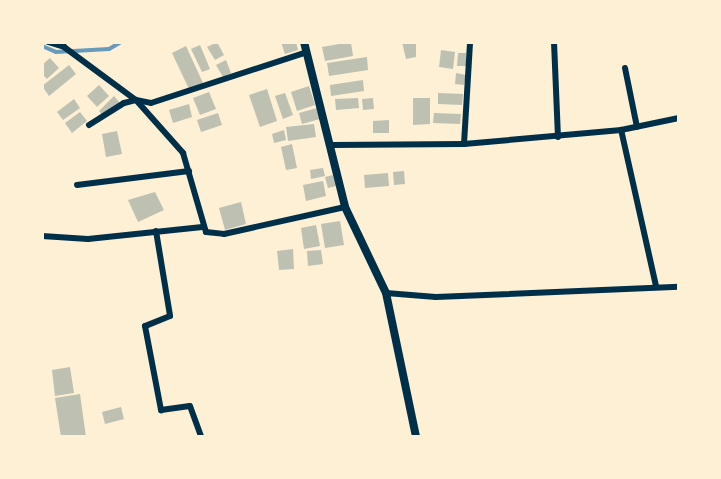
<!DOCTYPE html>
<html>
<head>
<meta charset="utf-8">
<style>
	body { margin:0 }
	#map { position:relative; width:721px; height:479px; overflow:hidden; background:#fdf0d5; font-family:Lato,sans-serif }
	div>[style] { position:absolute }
	.stream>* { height:4px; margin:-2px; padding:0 2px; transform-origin:2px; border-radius:2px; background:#669bbc }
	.building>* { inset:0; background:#bec0b2 }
	.minor>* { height:6px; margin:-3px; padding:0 3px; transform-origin:3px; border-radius:3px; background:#003049 }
	.tertiary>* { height:8px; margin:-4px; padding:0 4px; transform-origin:4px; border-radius:4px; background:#003049 }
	span { translate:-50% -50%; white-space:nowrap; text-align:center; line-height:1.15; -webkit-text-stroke:5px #fdf0d5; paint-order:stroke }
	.frame { position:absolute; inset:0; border:44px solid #fdf0d5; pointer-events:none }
</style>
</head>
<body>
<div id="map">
	<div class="stream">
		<div style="left:42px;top:46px;width:15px;rotate:23deg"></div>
		<div style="left:56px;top:52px;width:53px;rotate:-3.2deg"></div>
		<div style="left:109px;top:49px;width:14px;rotate:-30deg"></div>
	</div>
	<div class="building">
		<div style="clip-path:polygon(217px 42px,224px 55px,215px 60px,207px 47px)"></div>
		<div style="clip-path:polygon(281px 42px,296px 42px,298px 50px,285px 54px)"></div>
		<div style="clip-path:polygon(351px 42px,353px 56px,325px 61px,322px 47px)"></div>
		<div style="clip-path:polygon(402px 42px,416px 42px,416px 57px,406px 59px)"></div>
		<div style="clip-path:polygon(200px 45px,210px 69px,202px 72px,191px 49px)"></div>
		<div style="clip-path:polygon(186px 46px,203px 83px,189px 89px,172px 53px)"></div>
		<div style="clip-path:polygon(441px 50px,455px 52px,453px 69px,439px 67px)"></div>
		<div style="clip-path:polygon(458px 53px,466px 53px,466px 66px,457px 66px)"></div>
		<div style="clip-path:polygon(367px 57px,368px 70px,329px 76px,327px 63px)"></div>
		<div style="clip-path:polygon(50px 58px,59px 68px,47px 79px,42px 74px,42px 65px)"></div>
		<div style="clip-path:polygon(226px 60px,231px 73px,223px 77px,216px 65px)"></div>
		<div style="clip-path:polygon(69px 65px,76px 74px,49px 96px,42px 86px)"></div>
		<div style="clip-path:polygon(456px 73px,466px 75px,464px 85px,455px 84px)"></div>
		<div style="clip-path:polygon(363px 80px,364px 91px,331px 96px,330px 85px)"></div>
		<div style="clip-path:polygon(99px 85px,109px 96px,97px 107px,87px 96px)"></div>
		<div style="clip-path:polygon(309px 86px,315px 105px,297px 111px,291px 92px)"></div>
		<div style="clip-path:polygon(267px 89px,277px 121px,260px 127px,249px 95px)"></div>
		<div style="clip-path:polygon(209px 92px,216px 109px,200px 115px,193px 98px)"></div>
		<div style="clip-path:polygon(285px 93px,293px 115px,283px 119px,275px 96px)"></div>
		<div style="clip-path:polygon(438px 93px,463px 94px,462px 105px,438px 104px)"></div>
		<div style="clip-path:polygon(114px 96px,120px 103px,104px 117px,99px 111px)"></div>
		<div style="clip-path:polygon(358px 98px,359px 108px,336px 110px,335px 99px)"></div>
		<div style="clip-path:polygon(373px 98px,374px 109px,363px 110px,362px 99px)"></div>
		<div style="clip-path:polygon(413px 98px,430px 98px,430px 124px,413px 125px)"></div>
		<div style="clip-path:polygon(74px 99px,80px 108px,63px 120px,57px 112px)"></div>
		<div style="clip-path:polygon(189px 104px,192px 117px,173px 123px,169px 110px)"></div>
		<div style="clip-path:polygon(317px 108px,320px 119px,302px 124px,299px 113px)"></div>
		<div style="clip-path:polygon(80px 112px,87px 121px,72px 133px,65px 123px)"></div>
		<div style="clip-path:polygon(218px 113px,222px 125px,201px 132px,197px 120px)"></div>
		<div style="clip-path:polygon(434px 113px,461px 114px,460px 124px,433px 123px)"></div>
		<div style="clip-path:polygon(389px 120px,389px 133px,373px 133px,373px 121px)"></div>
		<div style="clip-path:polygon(314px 124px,316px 137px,288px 141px,286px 127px)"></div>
		<div style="clip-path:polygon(284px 130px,286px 140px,274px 143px,272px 134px)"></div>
		<div style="clip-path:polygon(117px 131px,122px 154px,106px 157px,102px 134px)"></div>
		<div style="clip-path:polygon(292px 144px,297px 168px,286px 170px,281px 147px)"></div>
		<div style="clip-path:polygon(323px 168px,325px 176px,311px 179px,310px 170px)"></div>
		<div style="clip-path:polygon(404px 171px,405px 184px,394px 185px,393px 172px)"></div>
		<div style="clip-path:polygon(388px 173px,389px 186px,365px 188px,364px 175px)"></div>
		<div style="clip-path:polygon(333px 175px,336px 186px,328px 188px,325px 177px)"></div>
		<div style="clip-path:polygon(323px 181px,326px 196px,306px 201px,303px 185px)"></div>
		<div style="clip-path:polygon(155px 192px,164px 210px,138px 222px,128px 200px)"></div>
		<div style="clip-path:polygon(241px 202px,246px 224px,225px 230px,219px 208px)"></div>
		<div style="clip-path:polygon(340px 221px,344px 245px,325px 248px,321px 224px)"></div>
		<div style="clip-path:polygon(316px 225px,320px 246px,304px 249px,301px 228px)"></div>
		<div style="clip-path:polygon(293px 249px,294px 269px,279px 270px,277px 251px)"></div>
		<div style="clip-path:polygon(321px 250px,323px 264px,308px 266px,307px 251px)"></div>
		<div style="clip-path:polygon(70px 367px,74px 393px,55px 396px,52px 370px)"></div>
		<div style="clip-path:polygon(80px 394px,86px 437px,61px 437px,55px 398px)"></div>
		<div style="clip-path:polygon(121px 407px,124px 419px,105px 424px,102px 412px)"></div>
	</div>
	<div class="minor">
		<div style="left:48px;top:42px;width:17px;rotate:17deg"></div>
		<div style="left:64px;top:47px;width:89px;rotate:36.4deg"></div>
		<div style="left:136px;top:100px;width:71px;rotate:48.4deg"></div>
		<div style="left:183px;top:153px;width:82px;rotate:73.8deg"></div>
		<div style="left:206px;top:232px;width:18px;rotate:6deg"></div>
		<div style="left:224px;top:234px;width:124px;rotate:-12.6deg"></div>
		<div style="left:554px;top:42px;width:95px;rotate:87.6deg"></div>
		<div style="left:625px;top:68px;width:60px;rotate:78.5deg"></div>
		<div style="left:89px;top:125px;width:41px;rotate:-32.2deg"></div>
		<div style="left:124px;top:103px;width:12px;rotate:-14deg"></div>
		<div style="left:136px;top:100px;width:15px;rotate:11deg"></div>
		<div style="left:151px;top:103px;width:164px;rotate:-18.1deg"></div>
		<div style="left:464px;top:144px;width:102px;rotate:-86.6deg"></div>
		<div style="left:332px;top:145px;width:132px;rotate:-0.4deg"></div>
		<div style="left:464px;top:144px;width:158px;rotate:-5.1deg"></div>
		<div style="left:77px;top:185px;width:113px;rotate:-7.1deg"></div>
		<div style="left:156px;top:231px;width:86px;rotate:80.6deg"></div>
		<div style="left:170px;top:316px;width:27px;rotate:158deg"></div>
		<div style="left:145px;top:326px;width:86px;rotate:79.2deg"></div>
		<div style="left:161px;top:410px;width:29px;rotate:-8deg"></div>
		<div style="left:190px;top:406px;width:33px;rotate:70deg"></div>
		<div style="left:42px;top:236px;width:46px;rotate:3.7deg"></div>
		<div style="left:88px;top:239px;width:115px;rotate:-6deg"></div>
		<div style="left:656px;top:286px;width:160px;rotate:-102.6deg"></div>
		<div style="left:621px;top:130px;width:59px;rotate:-11.7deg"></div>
		<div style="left:386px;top:293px;width:50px;rotate:4.6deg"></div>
		<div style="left:436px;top:297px;width:243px;rotate:-2.4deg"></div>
	</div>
	<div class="tertiary">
		<div style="left:304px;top:42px;width:170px;rotate:76deg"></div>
		<div style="left:345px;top:207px;width:95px;rotate:64.5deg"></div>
		<div style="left:386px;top:293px;width:147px;rotate:78.2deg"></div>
	</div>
	<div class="frame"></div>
</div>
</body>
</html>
